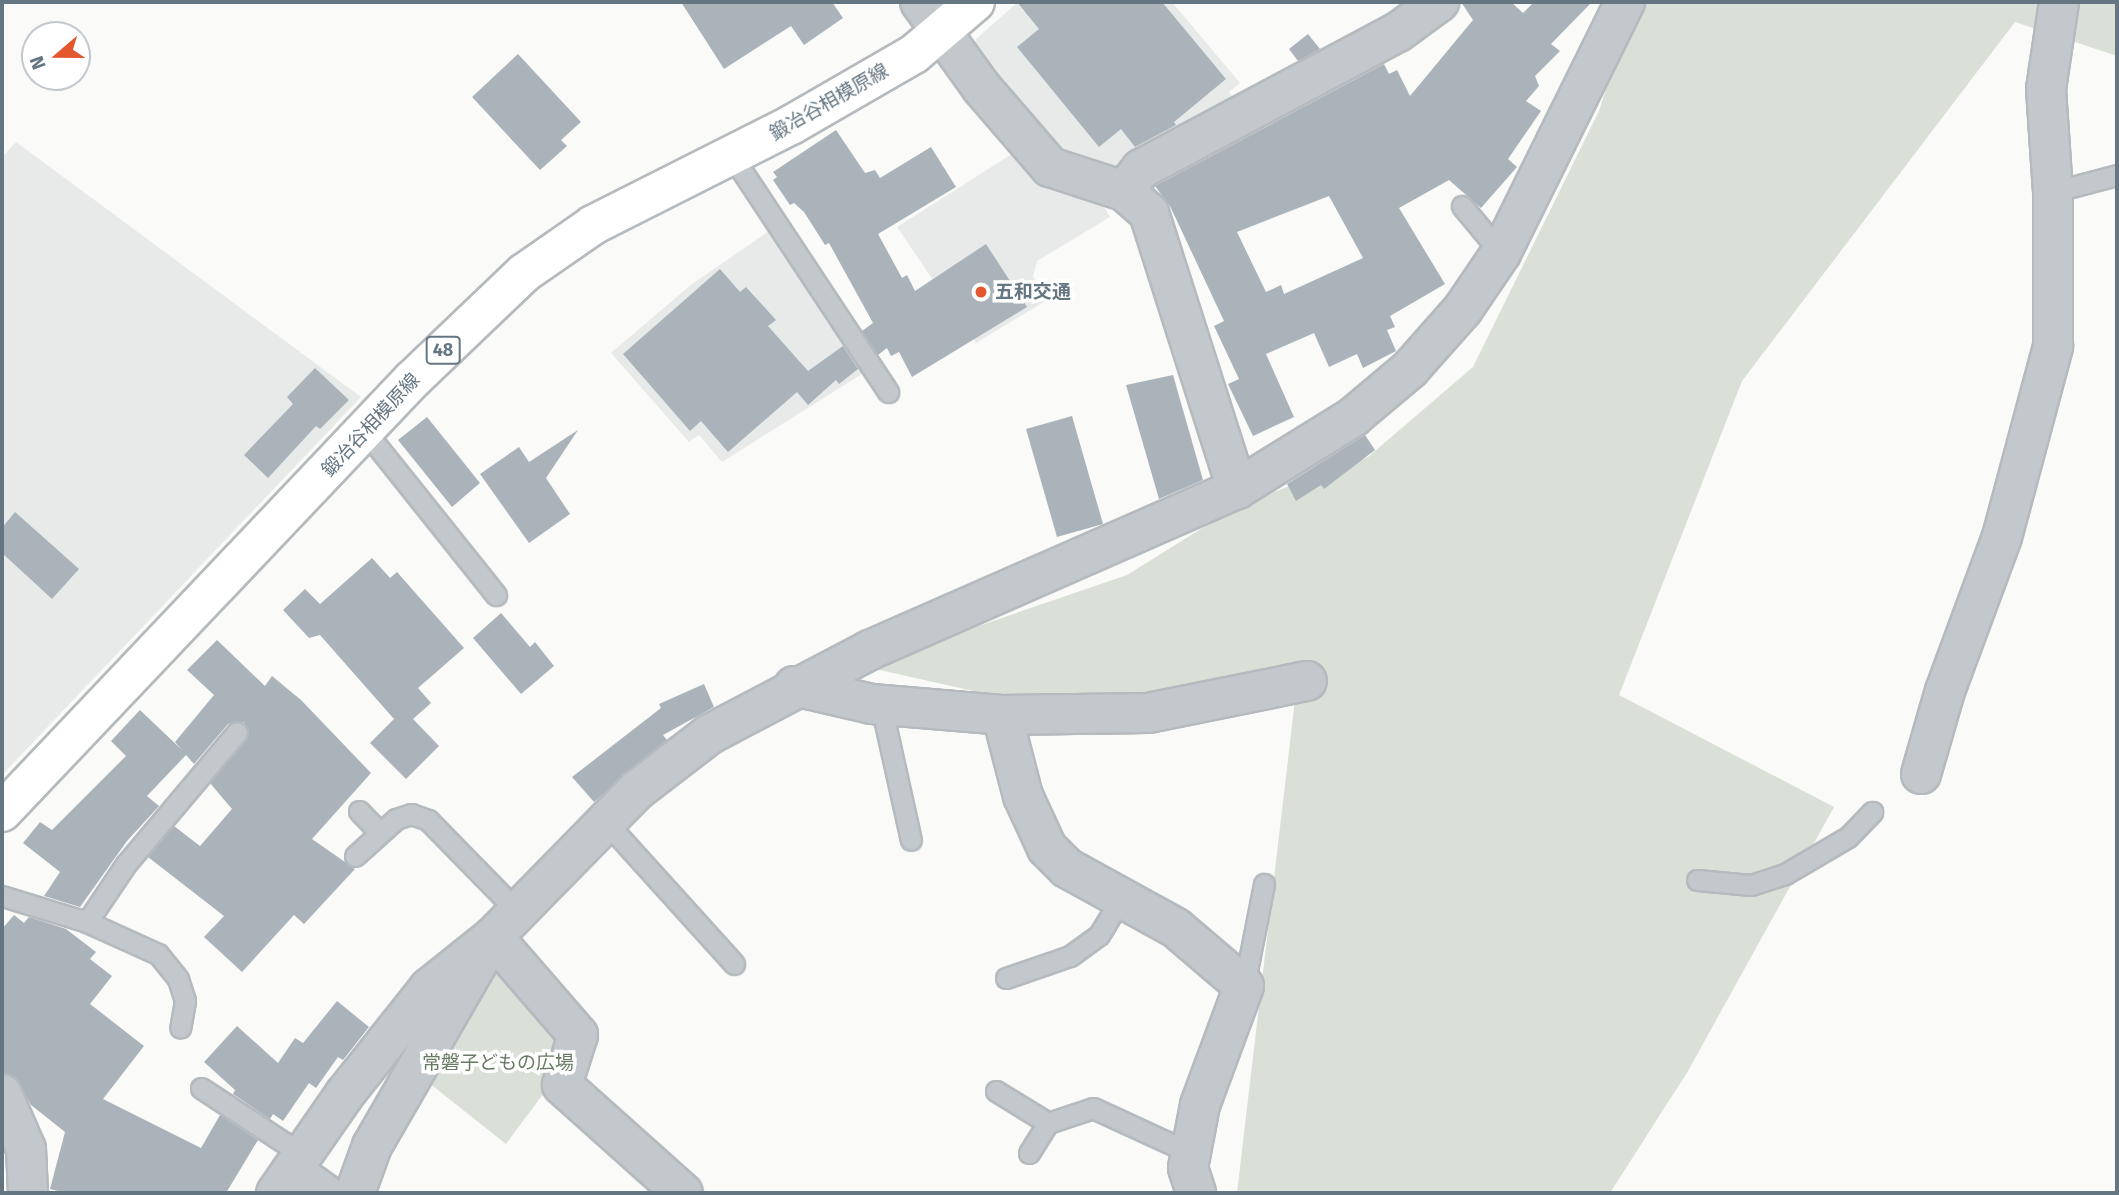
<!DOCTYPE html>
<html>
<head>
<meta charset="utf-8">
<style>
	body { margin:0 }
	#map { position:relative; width:2119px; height:1195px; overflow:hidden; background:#fafaf8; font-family:"Fira Sans","Noto Sans JP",sans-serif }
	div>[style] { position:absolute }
	.built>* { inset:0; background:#e8e9e9 }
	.green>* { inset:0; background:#dadfd7 }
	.building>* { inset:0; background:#aab3b9 }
	.roads { filter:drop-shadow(2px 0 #b5babe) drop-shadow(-2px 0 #b5babe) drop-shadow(0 2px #b5babe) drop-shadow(0 -2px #b5babe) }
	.service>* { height:19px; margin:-9.5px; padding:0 9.5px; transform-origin:9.5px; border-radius:9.5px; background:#c3c8cc }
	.minor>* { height:38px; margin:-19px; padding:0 19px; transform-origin:19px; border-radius:19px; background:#c3c8cc }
	.primary>* { height:38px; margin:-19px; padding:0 19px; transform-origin:19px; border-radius:19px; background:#fff }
	.dots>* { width:19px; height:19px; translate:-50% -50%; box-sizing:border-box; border:4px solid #fff; border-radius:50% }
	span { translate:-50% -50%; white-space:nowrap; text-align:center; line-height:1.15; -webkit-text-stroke:7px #fff; paint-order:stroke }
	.shield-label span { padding:2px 5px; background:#fff; border:2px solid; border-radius:5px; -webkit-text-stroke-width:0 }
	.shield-label { font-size:18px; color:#657683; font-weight:700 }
	.street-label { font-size:19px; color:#657683 }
	.poi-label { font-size:19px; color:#657683; font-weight:700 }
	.left { translate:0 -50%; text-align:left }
	.park-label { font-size:19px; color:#687a64 }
	.frame { position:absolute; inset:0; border:4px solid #657683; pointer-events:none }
	.north { position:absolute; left:21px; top:21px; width:70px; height:70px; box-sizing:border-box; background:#fff; border:2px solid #c1c8cd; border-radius:50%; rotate:250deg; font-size:19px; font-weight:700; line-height:28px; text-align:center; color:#657683 }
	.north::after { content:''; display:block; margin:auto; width:24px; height:32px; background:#e4572e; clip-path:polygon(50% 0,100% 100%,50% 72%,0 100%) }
</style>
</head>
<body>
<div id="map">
	<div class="built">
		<div style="clip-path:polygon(1018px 2px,1172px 2px,1240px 83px,1229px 92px,1239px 104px,1113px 172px,1065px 156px,974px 58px,976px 39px)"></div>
		<div style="clip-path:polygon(16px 142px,361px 397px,2px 775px,2px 157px)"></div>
		<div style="clip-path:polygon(1015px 152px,1057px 192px,1100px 200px,1110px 217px,1037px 261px,1033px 276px,1047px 300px,976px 343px,897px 227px)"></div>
		<div style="clip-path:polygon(769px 231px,865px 372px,722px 462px,699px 435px,689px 442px,611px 353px,692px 284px)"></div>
	</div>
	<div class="green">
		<div style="clip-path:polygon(1634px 2px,2117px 2px,2117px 56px,2015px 22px,1742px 381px,1619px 695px,1834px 807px,1688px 1071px,1610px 1193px,1237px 1193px,1295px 700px,1103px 720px,862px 666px,1127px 575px,1241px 504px,1368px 457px,1473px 367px,1599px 111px)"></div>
		<div style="clip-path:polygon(507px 969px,563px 1033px,546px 1090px,506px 1144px,424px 1079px,490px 975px)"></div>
	</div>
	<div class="building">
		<div style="clip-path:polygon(681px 2px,832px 2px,843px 18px,804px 45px,791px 26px,724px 69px)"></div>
		<div style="clip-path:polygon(1017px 2px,1162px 2px,1226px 79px,1174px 122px,1176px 125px,1135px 147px,1121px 129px,1099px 147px,1017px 47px,1039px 29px)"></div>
		<div style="clip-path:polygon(evenodd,1461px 2px,1511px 2px,1523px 13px,1534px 2px,1592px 2px,1551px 44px,1560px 51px,1535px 76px,1539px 86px,1526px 101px,1541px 111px,1508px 159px,1517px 167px,1481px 208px,1449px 180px,1399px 208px,1445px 284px,1390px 316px,1395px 327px,1387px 330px,1396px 351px,1363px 368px,1357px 354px,1329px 367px,1314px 333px,1266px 354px,1294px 417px,1253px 436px,1228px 384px,1239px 379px,1214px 326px,1224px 321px,1170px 206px,1155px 186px,1384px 64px,1389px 74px,1397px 70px,1410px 96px,1473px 20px,1461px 2px,1329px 196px,1363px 258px,1284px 294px,1281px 285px,1266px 292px,1237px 232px,1329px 196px)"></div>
		<div style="clip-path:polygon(1308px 34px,1320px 49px,1298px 61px,1289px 49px)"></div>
		<div style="clip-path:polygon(518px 54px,581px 122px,561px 140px,567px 146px,540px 170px,472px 97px)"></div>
		<div style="clip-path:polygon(836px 130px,865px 173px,875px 170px,880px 178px,931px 147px,956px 187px,878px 234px,902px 278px,907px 275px,915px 291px,986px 244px,1027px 307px,912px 377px,899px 352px,891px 356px,887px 348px,878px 355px,862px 331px,873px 323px,829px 243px,825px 245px,804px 212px,794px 203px,790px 205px,773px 180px,777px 177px,773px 172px)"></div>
		<div style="clip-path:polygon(720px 269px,740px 292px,746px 287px,776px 320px,768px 326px,808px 371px,843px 346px,858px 369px,839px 384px,836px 380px,808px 405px,797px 392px,728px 452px,701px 421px,690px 431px,623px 354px)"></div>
		<div style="clip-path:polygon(315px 368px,349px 400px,320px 429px,316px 426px,268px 478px,244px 455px,293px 404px,287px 397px)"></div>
		<div style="clip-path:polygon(1173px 375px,1203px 480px,1159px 499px,1126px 385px)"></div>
		<div style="clip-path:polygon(1072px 416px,1103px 524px,1057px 537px,1026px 429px)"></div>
		<div style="clip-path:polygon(427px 417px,480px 483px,452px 507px,398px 440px)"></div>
		<div style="clip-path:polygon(578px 430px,546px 478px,570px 514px,529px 543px,480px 474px,519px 447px,529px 462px)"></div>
		<div style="clip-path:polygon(1365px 435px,1375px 450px,1324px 489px,1321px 485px,1296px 501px,1287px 484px)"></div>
		<div style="clip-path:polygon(15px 512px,79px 569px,52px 599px,2px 553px,2px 528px)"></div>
		<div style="clip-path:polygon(372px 558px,390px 578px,397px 572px,464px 648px,418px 688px,431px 703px,413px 719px,439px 746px,406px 779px,370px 743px,394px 719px,320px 635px,309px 638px,283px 610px,305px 589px,320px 604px)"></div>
		<div style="clip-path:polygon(501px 613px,530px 647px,535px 642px,554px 666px,521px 694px,473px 638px)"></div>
		<div style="clip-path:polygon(217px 640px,265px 686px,272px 676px,301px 700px,371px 773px,312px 839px,355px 869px,304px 924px,294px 915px,242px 972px,204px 937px,224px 916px,148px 857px,174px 826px,200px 846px,232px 809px,210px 783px,247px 739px,244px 722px,228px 724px,194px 764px,186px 755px,147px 796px,159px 806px,127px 841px,80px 907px,44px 896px,60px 872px,23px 843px,40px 822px,52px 830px,126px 756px,111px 741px,140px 710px,182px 750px,175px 742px,214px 695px,187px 670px)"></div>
		<div style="clip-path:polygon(704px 684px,714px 707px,663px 735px,667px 740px,594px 802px,572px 777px,661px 708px,659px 704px)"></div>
		<div style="clip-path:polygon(14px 915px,24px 923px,29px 917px,66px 929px,96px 952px,90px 959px,112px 976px,90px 1004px,144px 1046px,103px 1099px,201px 1148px,220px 1115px,258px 1140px,226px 1193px,66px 1193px,50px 1189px,65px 1132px,31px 1105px,15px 1077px,2px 1073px,2px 929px)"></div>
		<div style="clip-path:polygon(337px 1001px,369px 1027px,343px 1060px,338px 1057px,316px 1088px,309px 1083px,283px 1121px,273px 1114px,270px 1119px,233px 1094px,235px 1090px,204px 1062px,237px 1026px,278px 1063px,295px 1038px,303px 1043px)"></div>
	</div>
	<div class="roads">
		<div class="service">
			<div style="left:732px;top:156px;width:283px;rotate:56.5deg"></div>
			<div style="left:2053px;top:192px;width:66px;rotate:-14.9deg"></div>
			<div style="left:1462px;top:206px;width:61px;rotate:50.3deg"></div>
			<div style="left:365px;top:431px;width:210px;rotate:51.4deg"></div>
			<div style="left:881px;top:705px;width:138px;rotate:77.5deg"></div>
			<div style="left:359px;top:811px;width:30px;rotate:46deg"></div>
			<div style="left:604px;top:820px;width:194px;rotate:47.9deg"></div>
			<div style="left:355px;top:856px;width:55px;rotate:-42.1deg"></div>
			<div style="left:396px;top:819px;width:16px;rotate:-18deg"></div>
			<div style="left:411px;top:814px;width:18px;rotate:19deg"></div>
			<div style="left:428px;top:820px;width:127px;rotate:45.6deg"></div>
			<div style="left:1697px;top:880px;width:54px;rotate:5.3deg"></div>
			<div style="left:1751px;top:885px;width:36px;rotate:-18deg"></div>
			<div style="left:1785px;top:874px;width:73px;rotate:-30.4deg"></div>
			<div style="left:1848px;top:837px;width:35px;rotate:-46deg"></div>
			<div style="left:2px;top:896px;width:89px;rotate:17deg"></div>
			<div style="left:87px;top:922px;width:78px;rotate:24.3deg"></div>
			<div style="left:158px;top:954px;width:32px;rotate:51deg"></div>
			<div style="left:178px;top:979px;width:23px;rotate:72deg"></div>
			<div style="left:185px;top:1001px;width:27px;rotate:100deg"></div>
			<div style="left:87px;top:922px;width:70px;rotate:-56.1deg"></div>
			<div style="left:126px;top:864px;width:172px;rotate:-49.9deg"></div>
			<div style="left:1006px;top:978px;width:68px;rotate:-19deg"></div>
			<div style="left:1070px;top:956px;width:36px;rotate:-36deg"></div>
			<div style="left:1099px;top:935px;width:44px;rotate:-58.8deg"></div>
			<div style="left:1244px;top:986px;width:104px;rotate:-78.9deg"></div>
			<div style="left:201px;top:1088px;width:122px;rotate:33.3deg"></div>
			<div style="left:996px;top:1091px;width:61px;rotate:31.6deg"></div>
			<div style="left:1048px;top:1123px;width:47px;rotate:-18.4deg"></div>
			<div style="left:1093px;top:1108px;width:108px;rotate:24.7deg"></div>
			<div style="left:1029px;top:1153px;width:36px;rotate:-58deg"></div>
		</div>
		<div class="minor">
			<div style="left:920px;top:2px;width:105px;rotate:54.3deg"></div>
			<div style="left:981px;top:87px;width:106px;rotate:49.2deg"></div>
			<div style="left:1050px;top:167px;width:78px;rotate:18deg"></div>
			<div style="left:1124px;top:191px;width:33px;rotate:41deg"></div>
			<div style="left:1149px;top:213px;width:290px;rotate:72.3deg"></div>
			<div style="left:1124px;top:191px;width:28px;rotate:-52deg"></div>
			<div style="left:1141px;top:169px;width:291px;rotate:-28.1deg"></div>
			<div style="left:1398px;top:32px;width:51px;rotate:-36.2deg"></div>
			<div style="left:794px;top:686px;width:80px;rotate:13deg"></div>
			<div style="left:872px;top:704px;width:130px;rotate:4.8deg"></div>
			<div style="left:1002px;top:715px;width:146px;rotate:-0.8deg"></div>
			<div style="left:1148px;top:713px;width:162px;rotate:-11.4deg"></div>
			<div style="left:1002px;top:715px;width:84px;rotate:75.5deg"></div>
			<div style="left:1023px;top:796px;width:57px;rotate:65.2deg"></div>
			<div style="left:1047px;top:848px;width:28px;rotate:45deg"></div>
			<div style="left:1067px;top:868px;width:124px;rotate:28.8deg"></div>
			<div style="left:1176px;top:928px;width:89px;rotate:40.5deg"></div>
			<div style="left:1244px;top:986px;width:127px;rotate:110.3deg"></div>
			<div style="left:1200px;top:1105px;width:64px;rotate:100.8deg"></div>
			<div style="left:1188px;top:1168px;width:26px;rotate:72deg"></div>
			<div style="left:1921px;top:774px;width:86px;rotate:-73.9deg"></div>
			<div style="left:1945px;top:691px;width:164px;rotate:-69.7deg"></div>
			<div style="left:2002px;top:537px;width:198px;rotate:-75deg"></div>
			<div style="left:2053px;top:346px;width:154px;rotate:-90deg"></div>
			<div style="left:2053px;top:192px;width:103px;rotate:-93.9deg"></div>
			<div style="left:2046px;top:89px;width:88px;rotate:-81.5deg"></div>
			<div style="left:493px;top:937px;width:130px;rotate:49.1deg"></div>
			<div style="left:578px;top:1035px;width:52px;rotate:107.7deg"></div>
			<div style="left:562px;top:1085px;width:162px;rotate:41.8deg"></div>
			<div style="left:2px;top:1094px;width:60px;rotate:66.4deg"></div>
			<div style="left:26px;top:1149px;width:44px;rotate:87.4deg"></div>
			<div style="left:292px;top:1170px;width:39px;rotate:36deg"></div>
			<div style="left:276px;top:1193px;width:119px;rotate:-55.2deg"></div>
			<div style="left:344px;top:1095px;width:137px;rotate:-51.5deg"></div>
			<div style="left:429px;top:988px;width:82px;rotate:-38.6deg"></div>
			<div style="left:493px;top:937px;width:206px;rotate:-45.6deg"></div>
			<div style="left:637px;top:790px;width:92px;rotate:-37.5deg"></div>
			<div style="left:710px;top:734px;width:181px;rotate:-27.7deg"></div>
			<div style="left:870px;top:650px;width:401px;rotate:-23.7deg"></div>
			<div style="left:1237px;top:489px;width:137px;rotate:-31.8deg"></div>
			<div style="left:1353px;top:417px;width:75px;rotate:-40.1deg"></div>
			<div style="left:1410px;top:369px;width:80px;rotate:-48.5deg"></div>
			<div style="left:1463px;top:309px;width:68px;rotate:-55.8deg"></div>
			<div style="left:1501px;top:253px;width:280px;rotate:-63.7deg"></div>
			<div style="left:355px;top:1193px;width:50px;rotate:-70.1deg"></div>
			<div style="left:372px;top:1146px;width:222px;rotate:-60deg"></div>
		</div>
		<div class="primary">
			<div style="left:2px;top:812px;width:596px;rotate:-46.5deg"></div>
			<div style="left:412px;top:380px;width:155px;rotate:-43.7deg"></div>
			<div style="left:524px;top:273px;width:84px;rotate:-34.8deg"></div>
			<div style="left:593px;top:225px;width:222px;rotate:-26.8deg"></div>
			<div style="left:791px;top:125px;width:142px;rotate:-30deg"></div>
			<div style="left:914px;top:54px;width:80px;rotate:-40.4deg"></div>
		</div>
	</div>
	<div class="dots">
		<div style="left:981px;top:292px;background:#e4572e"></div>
	</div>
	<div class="shield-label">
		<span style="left:443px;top:350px">48</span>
	</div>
	<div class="street-label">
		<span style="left:829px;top:102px;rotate:-30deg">鍛冶谷相模原線</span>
		<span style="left:371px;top:425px;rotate:-47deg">鍛冶谷相模原線</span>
	</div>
	<div class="poi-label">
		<span class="left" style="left:995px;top:292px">五和交通</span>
	</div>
	<div class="park-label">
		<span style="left:498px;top:1063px">常磐子どもの広場</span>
	</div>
	<div class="frame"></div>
	<div class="north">N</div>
</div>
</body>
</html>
